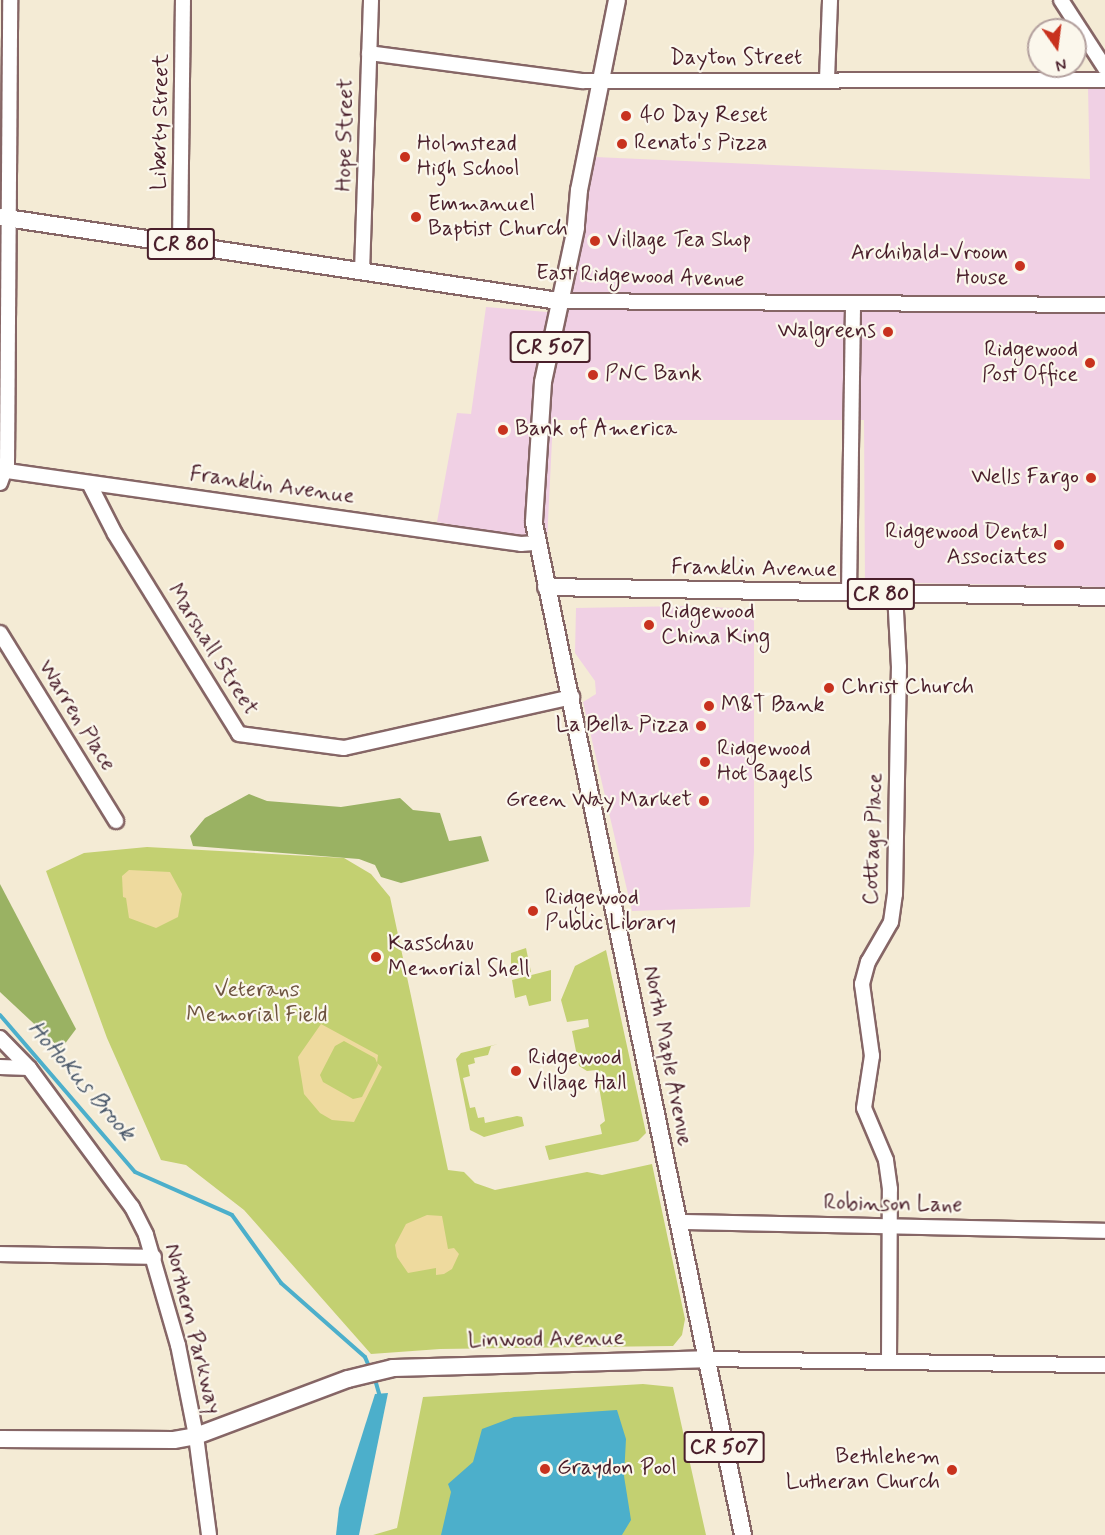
<!DOCTYPE html>
<html>
<head>
<meta charset="utf-8">
<style>
	body { margin:0 }
	#map { position:relative; width:1105px; height:1535px; overflow:hidden; background:#f4ebd5; font-family:Mynerve,sans-serif }
	div>[style] { position:absolute }
	.built>* { inset:0; background:#f0d0e4 }
	.green>* { inset:0; background:#c3d071 }
	.forest>* { inset:0; background:#9ab263 }
	.sand>* { inset:0; background:#eeda9e }
	.water>* { inset:0; background:#4cafcb }
	.stream>* { height:4px; margin:-2px; padding:0 2px; transform-origin:2px; border-radius:2px; background:#4cafcb }
	.roads { filter:drop-shadow(2px 0 #866666) drop-shadow(-2px 0 #866666) drop-shadow(0 2px #866666) drop-shadow(0 -2px #866666) }
	.minor>* { height:14px; margin:-7px; padding:0 7px; transform-origin:7px; border-radius:7px; background:#fff }
	.major>* { height:16px; margin:-8px; padding:0 8px; transform-origin:8px; border-radius:8px; background:#fff }
	.dots>* { width:16px; height:16px; translate:-50% -50%; box-sizing:border-box; border:3px solid #fbf7ec; border-radius:50% }
	span { translate:-50% -50%; white-space:nowrap; text-align:center; line-height:1.15; -webkit-text-stroke:4.5px #fbf7ec; paint-order:stroke }
	.shield-label span { padding:2px 4px; background:#fbf7ec; border:2px solid; border-radius:4px; -webkit-text-stroke-width:0 }
	.shield-label { font-size:21px; color:#4a1f2b; font-weight:700 }
	.street-label { font-size:22px; color:#4a1f2b }
	.poi-label { font-size:22px; color:#4a1f2b }
	.left { translate:0 -50%; text-align:left }
	.right { translate:-100% -50%; text-align:right }
	.park-label { font-size:22px; color:#6e5440 }
	.water-label { font-size:24px; color:#4b596b; font-style:italic }
	.north { position:absolute; left:1027px; top:18px; width:60px; height:60px; box-sizing:border-box; background:#fbf7ec; border:2px solid #b4a19f; border-radius:50%; rotate:166deg; font-size:16px; font-weight:700; line-height:24px; text-align:center; color:#4a1f2b }
	.north::after { content:''; display:block; margin:auto; width:21px; height:27px; background:#c8321e; clip-path:polygon(50% 0,100% 100%,50% 72%,0 100%) }
</style>
</head>
<body>
<div id="map">
	<div class="built">
		<div style="clip-path:polygon(1088px 88px,1105px 88px,1105px 587px,865px 582px,864px 420px,553px 420px,547px 542px,437px 522px,457px 413px,471px 414px,486px 307px,559px 313px,595px 157px,1090px 179px)"></div>
		<div style="clip-path:polygon(684px 606px,754px 609px,754px 852px,750px 907px,632px 911px,583px 702px,596px 694px,595px 681px,575px 653px,576px 608px)"></div>
	</div>
	<div class="green">
		<div style="clip-path:polygon(147px 847px,344px 858px,371px 874px,390px 897px,448px 1170px,464px 1172px,475px 1183px,495px 1190px,587px 1172px,602px 1175px,652px 1164px,685px 1319px,682px 1335px,673px 1346px,440px 1349px,371px 1354px,244px 1210px,186px 1165px,161px 1160px,107px 1038px,46px 871px,84px 853px)"></div>
		<div style="clip-path:polygon(526px 948px,531px 972px,511px 977px,511px 953px)"></div>
		<div style="clip-path:polygon(606px 950px,646px 1133px,638px 1141px,549px 1160px,545px 1146px,602px 1134px,600px 1125px,605px 1121px,596px 1070px,587px 1071px,579px 1066px,572px 1031px,589px 1027px,588px 1019px,567px 1022px,561px 1000px,575px 966px)"></div>
		<div style="clip-path:polygon(551px 970px,551px 1001px,529px 1006px,526px 995px,515px 998px,512px 980px)"></div>
		<div style="clip-path:polygon(498px 1044px,491px 1046px,488px 1055px,474px 1058px,475px 1063px,468px 1065px,470px 1076px,463px 1078px,470px 1108px,475px 1107px,478px 1118px,484px 1117px,485px 1123px,517px 1116px,522px 1117px,524px 1126px,484px 1137px,470px 1130px,456px 1059px,461px 1053px)"></div>
		<div style="clip-path:polygon(643px 1384px,673px 1387px,706px 1535px,373px 1535px,397px 1528px,423px 1397px)"></div>
	</div>
	<div class="forest">
		<div style="clip-path:polygon(249px 794px,267px 801px,341px 807px,400px 798px,413px 810px,440px 813px,449px 841px,481px 836px,489px 861px,401px 883px,381px 877px,375px 865px,359px 859px,193px 846px,190px 836px,205px 818px)"></div>
		<div style="clip-path:polygon(0 884px,76px 1029px,61px 1049px,0 992px)"></div>
	</div>
	<div class="sand">
		<div style="clip-path:polygon(129px 870px,170px 872px,182px 894px,178px 917px,156px 928px,129px 918px,126px 898px,123px 897px,122px 876px)"></div>
		<div style="clip-path:polygon(evenodd,321px 1024px,378px 1055px,377px 1063px,382px 1067px,354px 1122px,332px 1120px,320px 1113px,304px 1094px,298px 1057px,321px 1024px,344px 1041px,375px 1058px,378px 1065px,362px 1097px,353px 1099px,323px 1082px,320px 1075px,335px 1046px,344px 1041px)"></div>
		<div style="clip-path:polygon(427px 1215px,442px 1216px,448px 1249px,454px 1248px,459px 1254px,452px 1269px,444px 1274px,436px 1275px,436px 1268px,408px 1273px,397px 1257px,395px 1245px,406px 1224px)"></div>
	</div>
	<div class="water">
		<div style="clip-path:polygon(388px 1393px,359px 1535px,336px 1535px,339px 1508px,375px 1394px)"></div>
		<div style="clip-path:polygon(617px 1410px,626px 1439px,624px 1476px,631px 1520px,622px 1535px,441px 1535px,451px 1492px,448px 1484px,473px 1462px,482px 1429px,514px 1417px)"></div>
	</div>
	<div class="stream">
		<div style="left:0;top:1015px;width:207px;rotate:49.3deg"></div>
		<div style="left:135px;top:1172px;width:106px;rotate:23.9deg"></div>
		<div style="left:232px;top:1215px;width:84px;rotate:54.2deg"></div>
		<div style="left:281px;top:1283px;width:112px;rotate:41.4deg"></div>
		<div style="left:365px;top:1357px;width:13px;rotate:67deg"></div>
		<div style="left:374px;top:1376px;width:22px;rotate:74deg"></div>
	</div>
	<div class="roads">
		<div class="minor">
			<div style="left:1061px;top:0;width:81px;rotate:57.1deg"></div>
			<div style="left:369px;top:53px;width:215px;rotate:7.5deg"></div>
			<div style="left:582px;top:81px;width:523px;rotate:-0.11deg"></div>
			<div style="left:827px;top:79px;width:79px;rotate:-87.8deg"></div>
			<div style="left:180px;top:244px;width:244px;rotate:-89.3deg"></div>
			<div style="left:362px;top:272px;width:272px;rotate:-88.1deg"></div>
			<div style="left:559px;top:301px;width:546px;rotate:0.42deg"></div>
			<div style="left:0;top:470px;width:526px;rotate:8.08deg"></div>
			<div style="left:521px;top:544px;width:16px;rotate:-4deg"></div>
			<div style="left:0;top:483px;width:20px;rotate:-70deg"></div>
			<div style="left:7px;top:464px;width:464px;rotate:-89.6deg"></div>
			<div style="left:89px;top:483px;width:57px;rotate:63deg"></div>
			<div style="left:115px;top:534px;width:235px;rotate:58.2deg"></div>
			<div style="left:239px;top:734px;width:106px;rotate:7.6deg"></div>
			<div style="left:344px;top:748px;width:234px;rotate:-12.6deg"></div>
			<div style="left:849px;top:593px;width:289px;rotate:-89.2deg"></div>
			<div style="left:0;top:633px;width:221px;rotate:58.3deg"></div>
			<div style="left:0;top:1038px;width:42px;rotate:46deg"></div>
			<div style="left:29px;top:1068px;width:173px;rotate:53.5deg"></div>
			<div style="left:132px;top:1207px;width:31px;rotate:63deg"></div>
			<div style="left:146px;top:1235px;width:115px;rotate:73.8deg"></div>
			<div style="left:178px;top:1345px;width:93px;rotate:78.8deg"></div>
			<div style="left:196px;top:1436px;width:100px;rotate:82.5deg"></div>
			<div style="left:0;top:1067px;width:29px;rotate:2deg"></div>
			<div style="left:680px;top:1222px;width:425px;rotate:1.2deg"></div>
			<div style="left:0;top:1254px;width:154px;rotate:1.1deg"></div>
			<div style="left:706px;top:1359px;width:399px;rotate:0.9deg"></div>
			<div style="left:889px;top:1361px;width:172px;rotate:-89.7deg"></div>
			<div style="left:890px;top:1189px;width:29px;rotate:-98deg"></div>
			<div style="left:886px;top:1160px;width:56px;rotate:-112.9deg"></div>
			<div style="left:864px;top:1108px;width:53px;rotate:-81.3deg"></div>
			<div style="left:872px;top:1056px;width:73px;rotate:-97.9deg"></div>
			<div style="left:862px;top:984px;width:23px;rotate:-75deg"></div>
			<div style="left:868px;top:962px;width:46px;rotate:-60.1deg"></div>
			<div style="left:891px;top:922px;width:28px;rotate:-82deg"></div>
			<div style="left:895px;top:894px;width:227px;rotate:-89deg"></div>
			<div style="left:899px;top:667px;width:73px;rotate:-93.1deg"></div>
		</div>
		<div class="major">
			<div style="left:617px;top:0;width:194px;rotate:101.3deg"></div>
			<div style="left:579px;top:190px;width:38px;rotate:95deg"></div>
			<div style="left:576px;top:228px;width:157px;rotate:102.1deg"></div>
			<div style="left:543px;top:382px;width:141px;rotate:93.7deg"></div>
			<div style="left:534px;top:523px;width:1033px;rotate:78.33deg"></div>
			<div style="left:0;top:217px;width:565px;rotate:8.55deg"></div>
			<div style="left:546px;top:587px;width:559px;rotate:1.02deg"></div>
			<div style="left:0;top:1439px;width:174px;rotate:0.3deg"></div>
			<div style="left:174px;top:1440px;width:22px;rotate:-10deg"></div>
			<div style="left:196px;top:1436px;width:162px;rotate:-20.6deg"></div>
			<div style="left:348px;top:1379px;width:46px;rotate:-13.7deg"></div>
			<div style="left:393px;top:1368px;width:313px;rotate:-1.6deg"></div>
		</div>
	</div>
	<div class="dots">
		<div style="left:626px;top:116px;background:#c8321e"></div>
		<div style="left:622px;top:144px;background:#c8321e"></div>
		<div style="left:405px;top:157px;background:#c8321e"></div>
		<div style="left:416px;top:217px;background:#c8321e"></div>
		<div style="left:595px;top:241px;background:#c8321e"></div>
		<div style="left:1020px;top:266px;background:#c8321e"></div>
		<div style="left:888px;top:332px;background:#c8321e"></div>
		<div style="left:1090px;top:363px;background:#c8321e"></div>
		<div style="left:593px;top:375px;background:#c8321e"></div>
		<div style="left:503px;top:430px;background:#c8321e"></div>
		<div style="left:1091px;top:478px;background:#c8321e"></div>
		<div style="left:1059px;top:545px;background:#c8321e"></div>
		<div style="left:649px;top:625px;background:#c8321e"></div>
		<div style="left:829px;top:688px;background:#c8321e"></div>
		<div style="left:709px;top:706px;background:#c8321e"></div>
		<div style="left:701px;top:726px;background:#c8321e"></div>
		<div style="left:705px;top:762px;background:#c8321e"></div>
		<div style="left:704px;top:801px;background:#c8321e"></div>
		<div style="left:533px;top:911px;background:#c8321e"></div>
		<div style="left:376px;top:957px;background:#c8321e"></div>
		<div style="left:516px;top:1071px;background:#c8321e"></div>
		<div style="left:545px;top:1469px;background:#c8321e"></div>
		<div style="left:952px;top:1470px;background:#c8321e"></div>
	</div>
	<div class="shield-label">
		<span style="left:181px;top:244px">CR 80</span>
		<span style="left:550px;top:347px">CR 507</span>
		<span style="left:881px;top:594px">CR 80</span>
		<span style="left:724px;top:1447px">CR 507</span>
	</div>
	<div class="street-label">
		<span style="left:736px;top:59px">Dayton Street</span>
		<span style="left:161px;top:122px;rotate:-89deg">Liberty Street</span>
		<span style="left:346px;top:135px;rotate:-89deg">Hope Street</span>
		<span style="left:640px;top:277px;rotate:2deg">East Ridgewood Avenue</span>
		<span style="left:272px;top:486px;rotate:8deg">Franklin Avenue</span>
		<span style="left:754px;top:569px;rotate:1deg">Franklin Avenue</span>
		<span style="left:212px;top:650px;rotate:58deg">Marshall Street</span>
		<span style="left:76px;top:716px;rotate:58deg">Warren Place</span>
		<span style="left:874px;top:839px;rotate:-88deg">Cottage Place</span>
		<span style="left:667px;top:1056px;rotate:79deg">North Maple Avenue</span>
		<span style="left:893px;top:1205px;rotate:1deg">Robinson Lane</span>
		<span style="left:192px;top:1329px;rotate:76deg">Northern Parkway</span>
		<span style="left:546px;top:1340px;rotate:-1deg">Linwood Avenue</span>
	</div>
	<div class="poi-label">
		<span class="left" style="left:640px;top:116px">40 Day Reset</span>
		<span class="left" style="left:417px;top:157px">Holmstead<br>High School</span>
		<span class="left" style="left:634px;top:144px">Renato's Pizza</span>
		<span class="left" style="left:428px;top:217px">Emmanuel<br>Baptist Church</span>
		<span class="left" style="left:607px;top:241px">Village Tea Shop</span>
		<span class="right" style="left:1008px;top:266px">Archibald-Vroom<br>House</span>
		<span class="right" style="left:876px;top:332px">Walgreens</span>
		<span class="right" style="left:1078px;top:363px">Ridgewood<br>Post Office</span>
		<span class="left" style="left:605px;top:375px">PNC Bank</span>
		<span class="left" style="left:515px;top:430px">Bank of America</span>
		<span class="right" style="left:1079px;top:478px">Wells Fargo</span>
		<span class="right" style="left:1047px;top:545px">Ridgewood Dental<br>Associates</span>
		<span class="left" style="left:661px;top:625px">Ridgewood<br>China King</span>
		<span class="left" style="left:841px;top:688px">Christ Church</span>
		<span class="left" style="left:721px;top:706px">M&amp;T Bank</span>
		<span class="right" style="left:689px;top:726px">La Bella Pizza</span>
		<span class="left" style="left:717px;top:762px">Ridgewood<br>Hot Bagels</span>
		<span class="right" style="left:692px;top:801px">Green Way Market</span>
		<span class="left" style="left:545px;top:911px">Ridgewood<br>Public Library</span>
		<span class="left" style="left:388px;top:957px">Kasschau<br>Memorial Shell</span>
		<span class="left" style="left:528px;top:1071px">Ridgewood<br>Village Hall</span>
		<span class="right" style="left:940px;top:1470px">Bethlehem<br>Lutheran Church</span>
		<span class="left" style="left:557px;top:1469px">Graydon Pool</span>
	</div>
	<div class="park-label">
		<span style="left:257px;top:1003px">Veterans<br>Memorial Field</span>
	</div>
	<div class="water-label">
		<span style="left:81px;top:1081px;rotate:49deg">HoHoKus Brook</span>
	</div>
	<div class="north">N</div>
</div>
</body>
</html>
